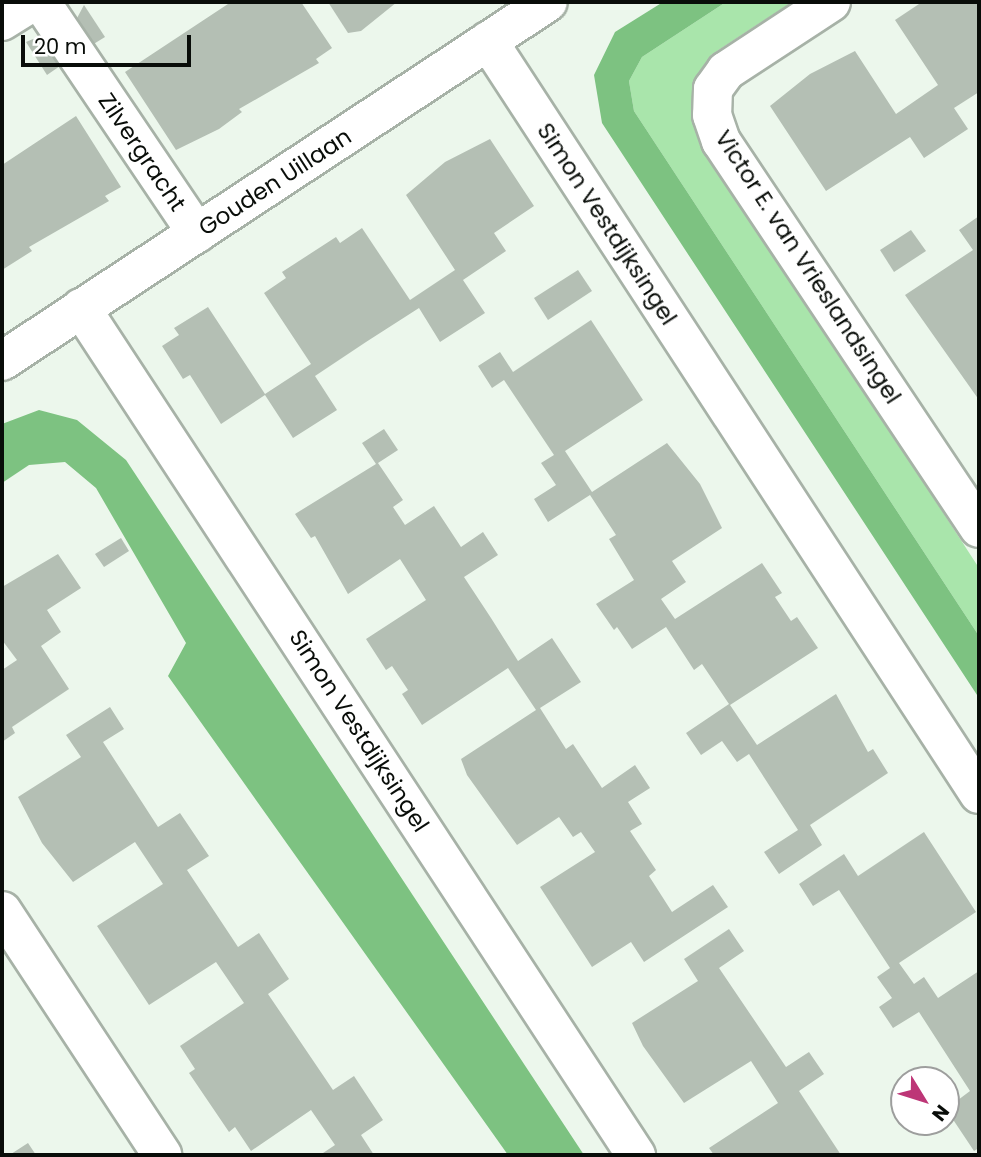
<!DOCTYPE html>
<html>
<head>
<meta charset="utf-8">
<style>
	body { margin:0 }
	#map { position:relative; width:981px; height:1157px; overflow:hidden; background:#ecf7ec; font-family:Poppins,sans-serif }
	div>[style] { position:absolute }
	.green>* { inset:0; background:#a9e5ab }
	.water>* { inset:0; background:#7dc281 }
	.building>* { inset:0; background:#b4bfb4 }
	.roads { filter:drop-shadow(2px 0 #a7b2a7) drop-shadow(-2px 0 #a7b2a7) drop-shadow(0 2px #a7b2a7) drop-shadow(0 -2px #a7b2a7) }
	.minor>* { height:38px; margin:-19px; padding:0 19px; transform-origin:19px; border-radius:19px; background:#fff }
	span { translate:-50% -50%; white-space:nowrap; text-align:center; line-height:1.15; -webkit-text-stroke:5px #fff; paint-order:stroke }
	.street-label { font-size:23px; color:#090d09 }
	.frame { position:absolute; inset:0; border:4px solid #090d09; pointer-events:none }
	.north { position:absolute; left:890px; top:1066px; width:70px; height:70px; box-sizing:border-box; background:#fff; border:2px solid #9d9e9d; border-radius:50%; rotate:128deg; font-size:19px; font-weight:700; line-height:28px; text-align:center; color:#090d09 }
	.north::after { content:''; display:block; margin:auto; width:24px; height:32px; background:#bd3677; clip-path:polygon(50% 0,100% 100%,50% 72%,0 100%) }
	.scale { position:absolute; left:21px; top:35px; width:170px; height:32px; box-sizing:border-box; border:4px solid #090d09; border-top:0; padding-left:9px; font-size:21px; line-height:24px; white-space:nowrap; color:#090d09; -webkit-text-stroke:5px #fff; paint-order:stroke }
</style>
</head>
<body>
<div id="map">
	<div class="green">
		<div style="clip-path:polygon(726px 2px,792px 2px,711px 55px,697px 83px,694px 128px,979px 568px,979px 636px,634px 111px,629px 81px,642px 57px)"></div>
	</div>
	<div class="water">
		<div style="clip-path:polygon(663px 2px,726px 2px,642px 57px,629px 81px,634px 111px,979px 636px,979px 698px,602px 123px,594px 75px,615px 32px)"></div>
		<div style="clip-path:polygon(39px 410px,77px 420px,126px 460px,584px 1155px,508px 1155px,168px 676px,186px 643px,96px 488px,65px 462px,29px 465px,2px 483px,2px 424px)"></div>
	</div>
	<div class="building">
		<div style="clip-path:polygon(231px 2px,301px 2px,332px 48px,316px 59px,319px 63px,239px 109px,242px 112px,219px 129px,176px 150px,125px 72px)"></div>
		<div style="clip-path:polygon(328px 2px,397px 2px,361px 31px,348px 33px)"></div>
		<div style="clip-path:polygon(922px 2px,979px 2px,979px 92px,954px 108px,968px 129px,924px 158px,910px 137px,826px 191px,770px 106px,810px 74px,855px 51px,896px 114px,938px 85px,895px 20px)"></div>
		<div style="clip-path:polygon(84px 5px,105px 37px,92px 45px,76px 20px)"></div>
		<div style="clip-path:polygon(33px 39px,44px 41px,60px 66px,47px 75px,26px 42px)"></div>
		<div style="clip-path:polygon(76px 116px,121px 187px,105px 196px,109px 201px,29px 247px,32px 251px,2px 270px,2px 165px)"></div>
		<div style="clip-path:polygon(490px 139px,534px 206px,494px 233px,506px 251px,463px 280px,485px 313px,440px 342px,419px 308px,366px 342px,315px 376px,337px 410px,293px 438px,265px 395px,221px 424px,190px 375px,183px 379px,162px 346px,179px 335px,174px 328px,208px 307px,265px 394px,311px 364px,264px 293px,286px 278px,282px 272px,336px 237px,340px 243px,362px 228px,410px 300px,455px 270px,406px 195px,445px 162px)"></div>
		<div style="clip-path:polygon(979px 216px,979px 400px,905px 295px,973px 250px,959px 230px)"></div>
		<div style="clip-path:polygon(911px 230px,926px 251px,894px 272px,880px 250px)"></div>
		<div style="clip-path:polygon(578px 270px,592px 291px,548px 320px,534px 298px)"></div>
		<div style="clip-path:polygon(591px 320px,643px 400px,565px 451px,592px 492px,667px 443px,700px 484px,722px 528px,672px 561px,686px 582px,661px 599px,675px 619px,762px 563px,782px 593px,775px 597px,791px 621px,797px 617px,818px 648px,730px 705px,757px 745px,836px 694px,868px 752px,873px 749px,888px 773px,810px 825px,822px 845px,779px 874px,764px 852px,798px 830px,749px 754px,737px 762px,722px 741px,701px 755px,686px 733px,729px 704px,702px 664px,694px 670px,666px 627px,632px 649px,617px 627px,614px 630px,596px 604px,634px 580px,609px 539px,616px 535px,590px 495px,548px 522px,534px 499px,556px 485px,541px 463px,554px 455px,504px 380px,492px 388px,478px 366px,500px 352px,513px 372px)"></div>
		<div style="clip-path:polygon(384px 429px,398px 450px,378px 463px,403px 500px,393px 507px,405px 525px,434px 506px,461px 547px,483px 532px,498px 555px,464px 577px,491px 618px,518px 661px,552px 638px,581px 682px,540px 708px,566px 749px,573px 744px,602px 788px,635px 765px,650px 788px,628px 802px,642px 824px,630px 831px,656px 870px,649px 876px,672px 912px,713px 885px,728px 907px,644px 962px,631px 942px,592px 967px,540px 887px,595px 852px,581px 832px,573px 837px,559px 817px,517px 845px,467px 775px,461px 759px,536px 710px,508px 668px,422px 725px,402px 694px,408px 690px,392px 666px,386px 670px,366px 639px,426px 600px,400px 559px,348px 594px,315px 536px,311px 538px,295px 514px,376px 464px,362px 443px)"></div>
		<div style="clip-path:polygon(121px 538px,129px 551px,104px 567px,95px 554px)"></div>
		<div style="clip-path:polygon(58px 554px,81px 588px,47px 610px,61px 632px,41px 646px,69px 689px,12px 727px,15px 733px,2px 742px,2px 670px,17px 660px,2px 640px,2px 587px)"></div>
		<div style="clip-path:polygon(110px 707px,124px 729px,103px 742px,158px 827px,180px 813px,209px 856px,187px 870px,238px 947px,259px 933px,289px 979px,268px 994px,333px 1090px,354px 1076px,383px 1120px,361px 1135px,374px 1155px,320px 1155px,335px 1145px,311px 1110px,251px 1151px,235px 1127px,229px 1132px,189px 1073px,195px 1069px,180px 1046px,244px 1003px,216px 962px,149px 1005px,97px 926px,163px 884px,135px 842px,73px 882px,42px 843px,18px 797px,81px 757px,66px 735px)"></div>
		<div style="clip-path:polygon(924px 832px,976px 912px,899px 963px,914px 984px,924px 977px,938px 998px,979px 971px,979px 1148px,974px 1151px,946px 1109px,970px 1091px,919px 1012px,893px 1028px,879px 1007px,892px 998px,877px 977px,890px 968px,839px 890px,813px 906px,799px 884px,844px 854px,858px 876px)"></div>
		<div style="clip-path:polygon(729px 929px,744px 951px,719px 968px,786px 1067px,809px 1052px,824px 1074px,799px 1091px,841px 1155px,714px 1155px,709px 1148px,778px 1103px,751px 1061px,684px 1103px,643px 1046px,632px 1023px,698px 981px,684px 959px)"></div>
		<div style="clip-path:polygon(28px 1143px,36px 1155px,4px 1155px,11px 1154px)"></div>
	</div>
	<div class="roads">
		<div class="minor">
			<div style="left:41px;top:2px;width:279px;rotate:56deg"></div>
			<div style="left:831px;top:2px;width:126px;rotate:146.7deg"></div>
			<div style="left:726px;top:71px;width:22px;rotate:126deg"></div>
			<div style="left:713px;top:89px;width:26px;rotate:92deg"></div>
			<div style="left:712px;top:115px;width:28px;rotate:71deg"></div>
			<div style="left:721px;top:141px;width:465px;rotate:56.3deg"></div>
			<div style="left:2px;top:21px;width:36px;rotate:-32deg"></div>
			<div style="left:488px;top:41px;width:899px;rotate:56.89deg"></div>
			<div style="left:81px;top:308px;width:1013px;rotate:56.77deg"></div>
			<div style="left:2px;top:361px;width:653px;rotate:-33.33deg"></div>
			<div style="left:2px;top:911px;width:292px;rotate:56.7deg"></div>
		</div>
	</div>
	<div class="street-label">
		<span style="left:142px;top:152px;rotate:56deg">Zilvergracht</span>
		<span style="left:275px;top:182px;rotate:-33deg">Gouden Uillaan</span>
		<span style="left:607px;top:224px;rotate:57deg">Simon Vestdijksingel</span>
		<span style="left:808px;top:267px;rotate:57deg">Victor E. van Vrieslandsingel</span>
		<span style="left:359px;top:731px;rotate:57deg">Simon Vestdijksingel</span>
	</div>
	<div class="frame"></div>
	<div class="north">N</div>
	<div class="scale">20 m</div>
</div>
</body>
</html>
